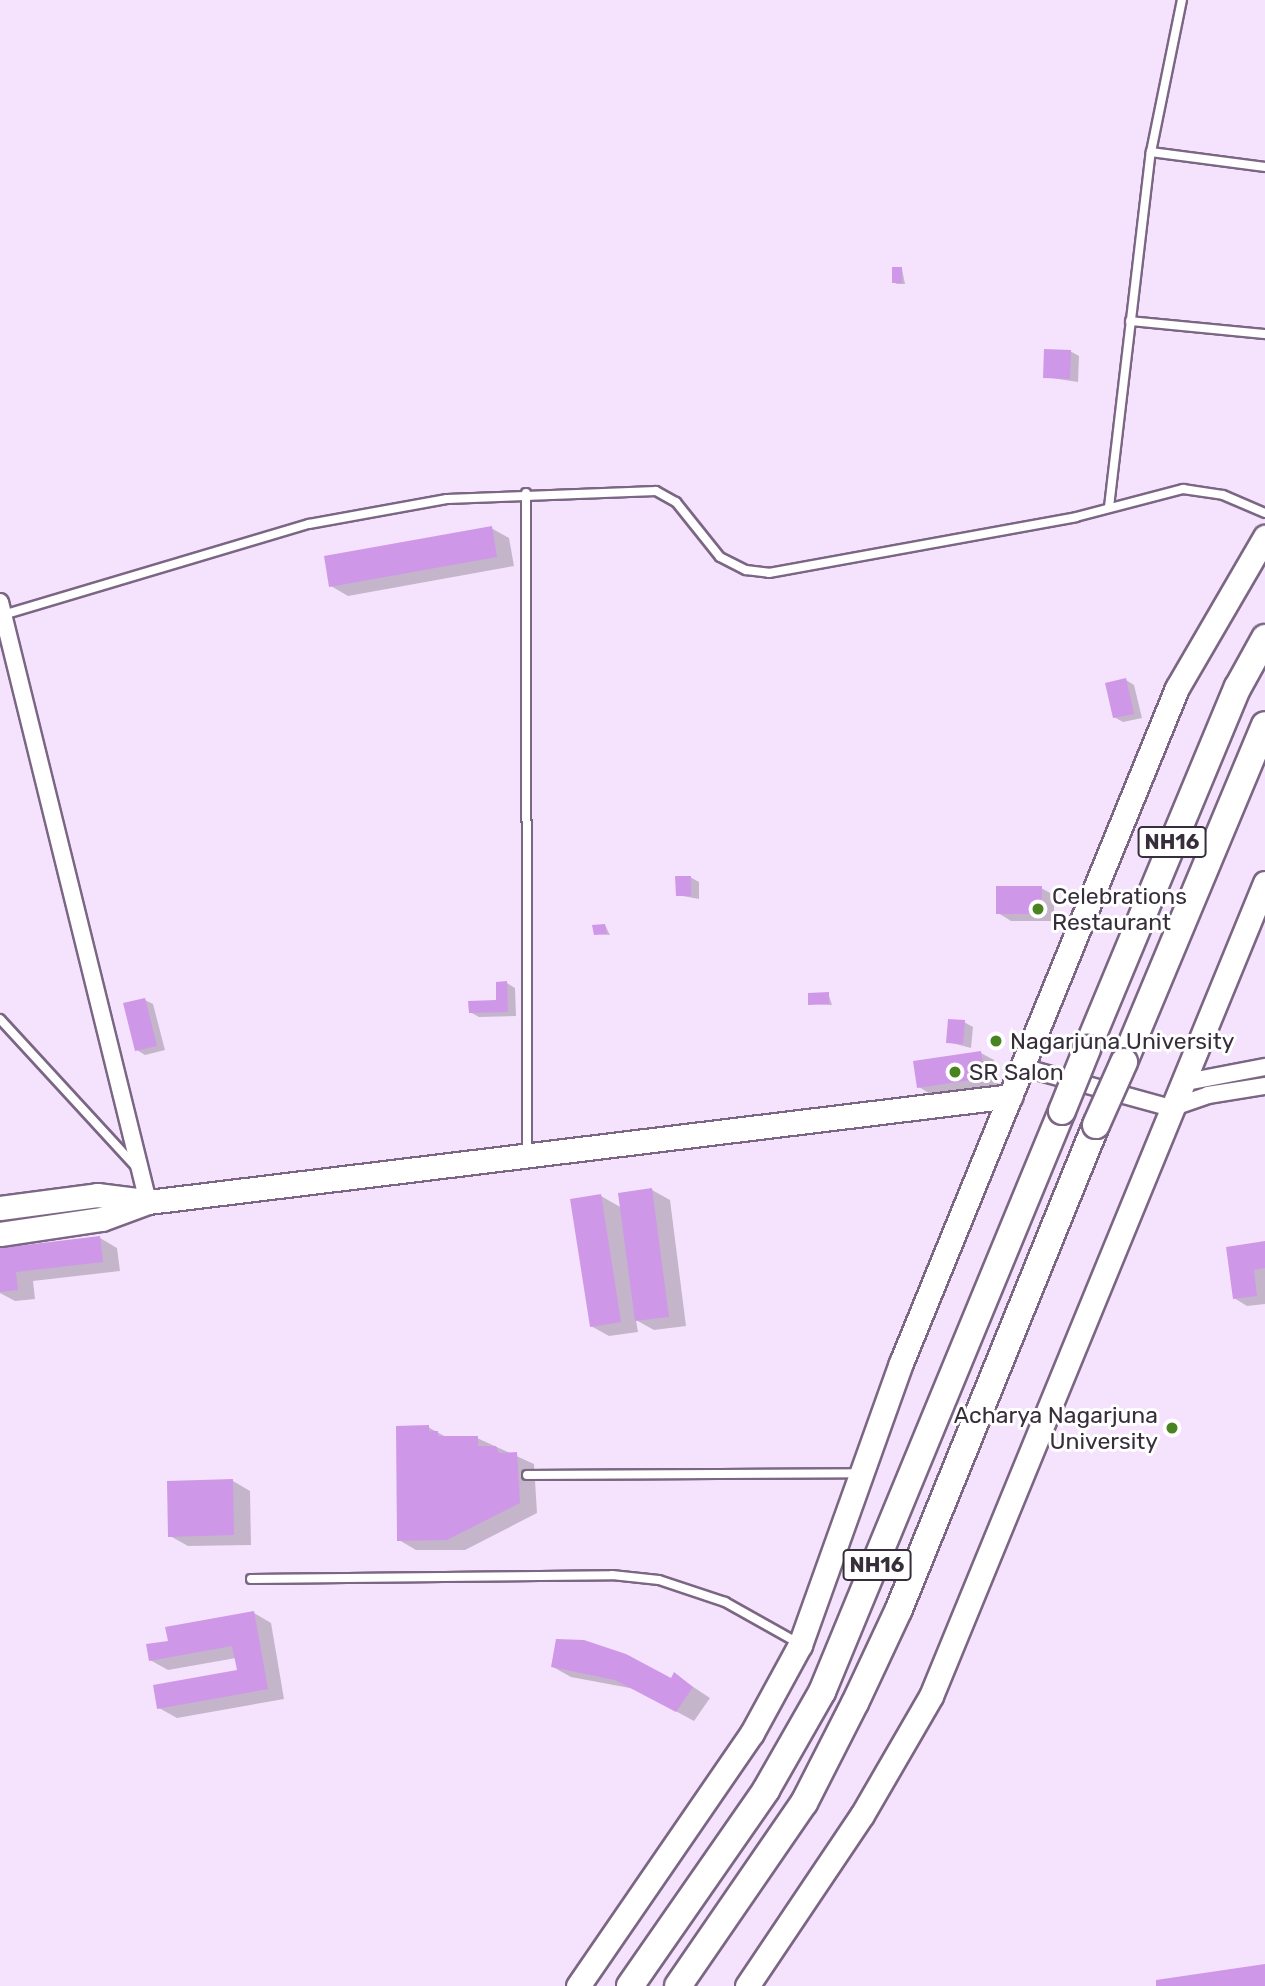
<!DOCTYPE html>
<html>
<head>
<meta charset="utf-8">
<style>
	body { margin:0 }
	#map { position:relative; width:1265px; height:1986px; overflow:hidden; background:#f5e3fe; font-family:Rubik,sans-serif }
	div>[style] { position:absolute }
	.shadow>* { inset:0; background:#0003 }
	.building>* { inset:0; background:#cf97e8 }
	.roads { filter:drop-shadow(2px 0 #7b6684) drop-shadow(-2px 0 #7b6684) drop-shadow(0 2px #7b6684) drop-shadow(0 -2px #7b6684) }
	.service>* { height:8px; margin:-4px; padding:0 4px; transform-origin:4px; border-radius:4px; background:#fff }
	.minor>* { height:16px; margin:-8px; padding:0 8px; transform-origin:8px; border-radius:8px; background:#fff }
	.secondary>* { height:23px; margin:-11.5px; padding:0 11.5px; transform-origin:11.5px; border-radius:11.5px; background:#fff }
	.trunk>* { height:26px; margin:-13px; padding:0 13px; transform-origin:13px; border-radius:13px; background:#fff }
	.bridges { filter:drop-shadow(2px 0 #7b6684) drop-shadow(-2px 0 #7b6684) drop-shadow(0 2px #7b6684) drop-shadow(0 -2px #7b6684) }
	.trunk-bridge>* { height:26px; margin:-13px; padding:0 13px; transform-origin:13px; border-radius:13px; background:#fff }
	.dots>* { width:19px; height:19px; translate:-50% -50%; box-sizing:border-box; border:4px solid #fff; border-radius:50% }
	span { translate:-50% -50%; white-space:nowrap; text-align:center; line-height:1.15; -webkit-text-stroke:6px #fff; paint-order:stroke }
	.shield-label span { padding:2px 5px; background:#fff; border:2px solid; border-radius:5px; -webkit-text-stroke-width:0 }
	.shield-label { font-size:21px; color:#372e3b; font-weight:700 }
	.poi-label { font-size:23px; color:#372e3b }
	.left { translate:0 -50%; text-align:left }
	.right { translate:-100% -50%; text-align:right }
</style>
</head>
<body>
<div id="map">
	<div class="shadow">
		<div style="clip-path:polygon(902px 269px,905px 284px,897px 284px,893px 282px)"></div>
		<div style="clip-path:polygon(1070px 351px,1079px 356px,1078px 382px,1045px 377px)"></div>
		<div style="clip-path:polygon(491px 528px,509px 538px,514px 566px,348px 596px,331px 586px)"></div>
		<div style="clip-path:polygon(1126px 680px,1134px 685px,1142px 718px,1123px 722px,1114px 717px)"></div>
		<div style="clip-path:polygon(690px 877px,699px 882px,699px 899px,677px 895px)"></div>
		<div style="clip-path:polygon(1041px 888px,1054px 895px,1054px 921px,1011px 921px,998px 913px)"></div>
		<div style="clip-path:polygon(605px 925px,610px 935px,595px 934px)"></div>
		<div style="clip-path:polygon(507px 983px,515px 988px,516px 1016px,479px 1017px,470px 1012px,498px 1002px)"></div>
		<div style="clip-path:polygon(828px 993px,832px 1005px,810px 1004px)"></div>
		<div style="clip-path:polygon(145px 1000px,153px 1004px,165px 1050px,145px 1055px,137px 1050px)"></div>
		<div style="clip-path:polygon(964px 1022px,973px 1027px,971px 1048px,948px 1042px)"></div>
		<div style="clip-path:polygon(981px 1053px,994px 1060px,998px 1085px,932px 1095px,919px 1087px)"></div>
		<div style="clip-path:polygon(652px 1190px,670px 1200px,686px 1326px,654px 1330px,636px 1320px,638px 1332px,609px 1336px,591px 1326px,601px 1196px,622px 1208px)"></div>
		<div style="clip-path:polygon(100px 1238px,117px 1248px,120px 1271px,33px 1281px,35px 1299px,15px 1301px,0 1293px,0 1250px)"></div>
		<div style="clip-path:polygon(1265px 1243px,1265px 1304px,1247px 1306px,1234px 1298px)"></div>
		<div style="clip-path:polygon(428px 1427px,446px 1437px,477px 1438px,534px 1464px,537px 1513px,465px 1550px,416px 1550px,399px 1540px)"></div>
		<div style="clip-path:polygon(233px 1481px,250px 1491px,251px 1545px,188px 1546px,170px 1536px)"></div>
		<div style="clip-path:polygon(254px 1613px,271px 1623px,284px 1699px,177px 1718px,159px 1708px,239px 1671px,236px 1658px,168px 1670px,150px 1660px,170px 1642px)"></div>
		<div style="clip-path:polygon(553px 1667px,671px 1680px,675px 1675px,710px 1698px,694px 1721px,635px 1689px,571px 1677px)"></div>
	</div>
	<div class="building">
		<div style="clip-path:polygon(892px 267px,902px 267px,902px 283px,892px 283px)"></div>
		<div style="clip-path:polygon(1044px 349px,1071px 350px,1070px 379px,1043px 378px)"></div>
		<div style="clip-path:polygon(492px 526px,497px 557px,329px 587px,324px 556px)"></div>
		<div style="clip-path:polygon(1126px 678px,1134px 714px,1113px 718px,1105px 683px)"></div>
		<div style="clip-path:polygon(675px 876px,691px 876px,691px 896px,676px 896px)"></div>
		<div style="clip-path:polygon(996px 886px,1042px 886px,1041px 914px,996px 914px)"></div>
		<div style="clip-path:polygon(605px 924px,607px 934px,594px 935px,592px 925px)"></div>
		<div style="clip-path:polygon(507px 981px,508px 1012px,469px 1013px,468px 1001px,496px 1000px,496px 982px)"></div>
		<div style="clip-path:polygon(829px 992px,829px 1004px,808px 1005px,808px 993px)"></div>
		<div style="clip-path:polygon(145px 998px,157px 1046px,135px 1051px,123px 1003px)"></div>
		<div style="clip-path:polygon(948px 1019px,965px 1020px,963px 1044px,946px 1043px)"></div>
		<div style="clip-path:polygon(981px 1051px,985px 1078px,917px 1088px,913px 1061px)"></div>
		<div style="clip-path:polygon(652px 1188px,669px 1317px,635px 1321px,618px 1193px)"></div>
		<div style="clip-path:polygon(601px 1194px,621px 1322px,590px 1327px,570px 1199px)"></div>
		<div style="clip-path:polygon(100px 1236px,103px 1262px,16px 1272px,18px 1290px,0 1292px,0 1248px)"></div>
		<div style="clip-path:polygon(1265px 1241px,1265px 1268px,1254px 1270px,1257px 1296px,1233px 1299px,1226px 1247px)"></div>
		<div style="clip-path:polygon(429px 1425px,429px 1431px,438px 1431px,438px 1436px,478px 1436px,478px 1446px,496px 1446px,499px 1453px,517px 1452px,520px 1503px,447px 1540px,397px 1541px,396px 1426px)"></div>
		<div style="clip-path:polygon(233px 1479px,234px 1535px,168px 1537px,167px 1481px)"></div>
		<div style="clip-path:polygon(254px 1611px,268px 1689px,157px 1709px,153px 1685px,237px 1670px,232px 1646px,149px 1661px,146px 1644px,168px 1641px,165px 1627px)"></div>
		<div style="clip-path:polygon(556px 1639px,584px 1640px,626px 1654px,671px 1678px,674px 1672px,693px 1687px,676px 1712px,615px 1680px,551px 1667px)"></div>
		<div style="clip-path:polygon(1265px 1964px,1265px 1986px,1156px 1986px,1156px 1980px)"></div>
	</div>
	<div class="roads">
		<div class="service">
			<div style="left:1151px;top:152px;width:115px;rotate:7.5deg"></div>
			<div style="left:1130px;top:321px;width:136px;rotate:5.5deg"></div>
			<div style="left:526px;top:493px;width:659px;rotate:89.91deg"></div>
			<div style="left:1109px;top:507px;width:357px;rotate:-83.3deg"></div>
			<div style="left:1151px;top:152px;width:155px;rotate:-78.5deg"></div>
			<div style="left:3px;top:615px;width:319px;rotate:-16.6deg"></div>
			<div style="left:309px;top:524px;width:140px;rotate:-10.3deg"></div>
			<div style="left:447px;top:499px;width:209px;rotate:-2.2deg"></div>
			<div style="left:656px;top:491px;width:23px;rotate:29deg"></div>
			<div style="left:676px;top:502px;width:70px;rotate:51.3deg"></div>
			<div style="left:720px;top:557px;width:29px;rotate:27deg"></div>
			<div style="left:746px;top:570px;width:23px;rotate:7deg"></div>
			<div style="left:769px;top:573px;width:312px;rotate:-10.3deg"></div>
			<div style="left:1076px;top:517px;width:111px;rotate:-14.7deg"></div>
			<div style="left:1183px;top:489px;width:40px;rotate:8.5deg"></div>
			<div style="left:1223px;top:495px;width:46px;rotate:23.2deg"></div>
			<div style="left:0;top:1019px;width:200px;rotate:47.4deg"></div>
			<div style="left:527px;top:1475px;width:333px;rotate:-0.3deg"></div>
			<div style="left:251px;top:1579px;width:361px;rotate:-0.6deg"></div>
			<div style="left:612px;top:1575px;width:47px;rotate:6.1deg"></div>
			<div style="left:659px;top:1580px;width:70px;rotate:18.4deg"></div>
			<div style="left:725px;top:1602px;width:86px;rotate:29.2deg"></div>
		</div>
		<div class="minor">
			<div style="left:0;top:602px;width:618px;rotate:76.14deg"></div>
			<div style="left:1022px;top:1067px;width:155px;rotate:15.4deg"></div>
			<div style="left:1171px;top:1108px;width:39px;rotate:-19deg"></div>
			<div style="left:1208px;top:1095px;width:58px;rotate:-9deg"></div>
			<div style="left:1181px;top:1083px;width:86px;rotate:-10.8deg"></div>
		</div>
		<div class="secondary">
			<div style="left:0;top:1208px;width:98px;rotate:-7.6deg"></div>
			<div style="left:97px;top:1195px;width:48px;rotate:7.1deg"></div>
			<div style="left:0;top:1234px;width:103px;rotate:-8.4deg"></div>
			<div style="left:102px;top:1219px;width:49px;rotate:-20.3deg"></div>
			<div style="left:148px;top:1202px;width:869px;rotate:-7deg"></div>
			<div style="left:578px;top:1986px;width:307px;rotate:-55.5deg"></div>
			<div style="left:752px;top:1733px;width:100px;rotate:-61.4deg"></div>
			<div style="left:800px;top:1645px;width:300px;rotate:-70.3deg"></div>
			<div style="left:901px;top:1363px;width:729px;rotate:-67.76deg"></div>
			<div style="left:1177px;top:688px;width:175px;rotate:-59.8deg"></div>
			<div style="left:747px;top:1986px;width:206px;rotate:-56.1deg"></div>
			<div style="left:862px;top:1815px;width:138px;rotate:-59.9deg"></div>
			<div style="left:931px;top:1696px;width:879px;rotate:-67.67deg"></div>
		</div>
		<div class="trunk">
			<div style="left:1087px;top:1049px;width:392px;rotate:-67.4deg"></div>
			<div style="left:1238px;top:687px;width:56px;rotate:-61.1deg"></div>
			<div style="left:1124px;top:1062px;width:365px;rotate:-67.3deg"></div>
			<div style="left:630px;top:1986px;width:239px;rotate:-55.2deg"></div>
			<div style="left:766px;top:1790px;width:113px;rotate:-60.3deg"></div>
			<div style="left:822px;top:1692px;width:629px;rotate:-67.56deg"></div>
			<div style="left:678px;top:1986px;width:222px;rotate:-55.5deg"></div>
			<div style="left:804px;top:1803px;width:112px;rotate:-63deg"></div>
			<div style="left:855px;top:1703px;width:104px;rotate:-64.9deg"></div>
			<div style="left:899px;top:1609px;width:523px;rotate:-67.85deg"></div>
		</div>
	</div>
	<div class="bridges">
		<div class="trunk-bridge">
			<div style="left:1062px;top:1111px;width:67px;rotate:-68deg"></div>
			<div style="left:1096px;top:1125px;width:69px;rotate:-66deg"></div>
		</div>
	</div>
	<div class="dots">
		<div style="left:1038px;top:909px;background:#4a8420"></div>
		<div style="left:996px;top:1041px;background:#4a8420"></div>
		<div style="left:955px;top:1072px;background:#4a8420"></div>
		<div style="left:1172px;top:1428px;background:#4a8420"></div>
	</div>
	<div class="shield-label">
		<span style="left:1172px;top:842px">NH16</span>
		<span style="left:877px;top:1565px">NH16</span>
	</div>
	<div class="poi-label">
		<span class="left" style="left:1052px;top:909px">Celebrations<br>Restaurant</span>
		<span class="left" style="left:1010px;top:1041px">Nagarjuna University</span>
		<span class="left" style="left:969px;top:1072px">SR Salon</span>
		<span class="right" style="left:1158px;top:1428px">Acharya Nagarjuna<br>University</span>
	</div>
</div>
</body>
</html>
